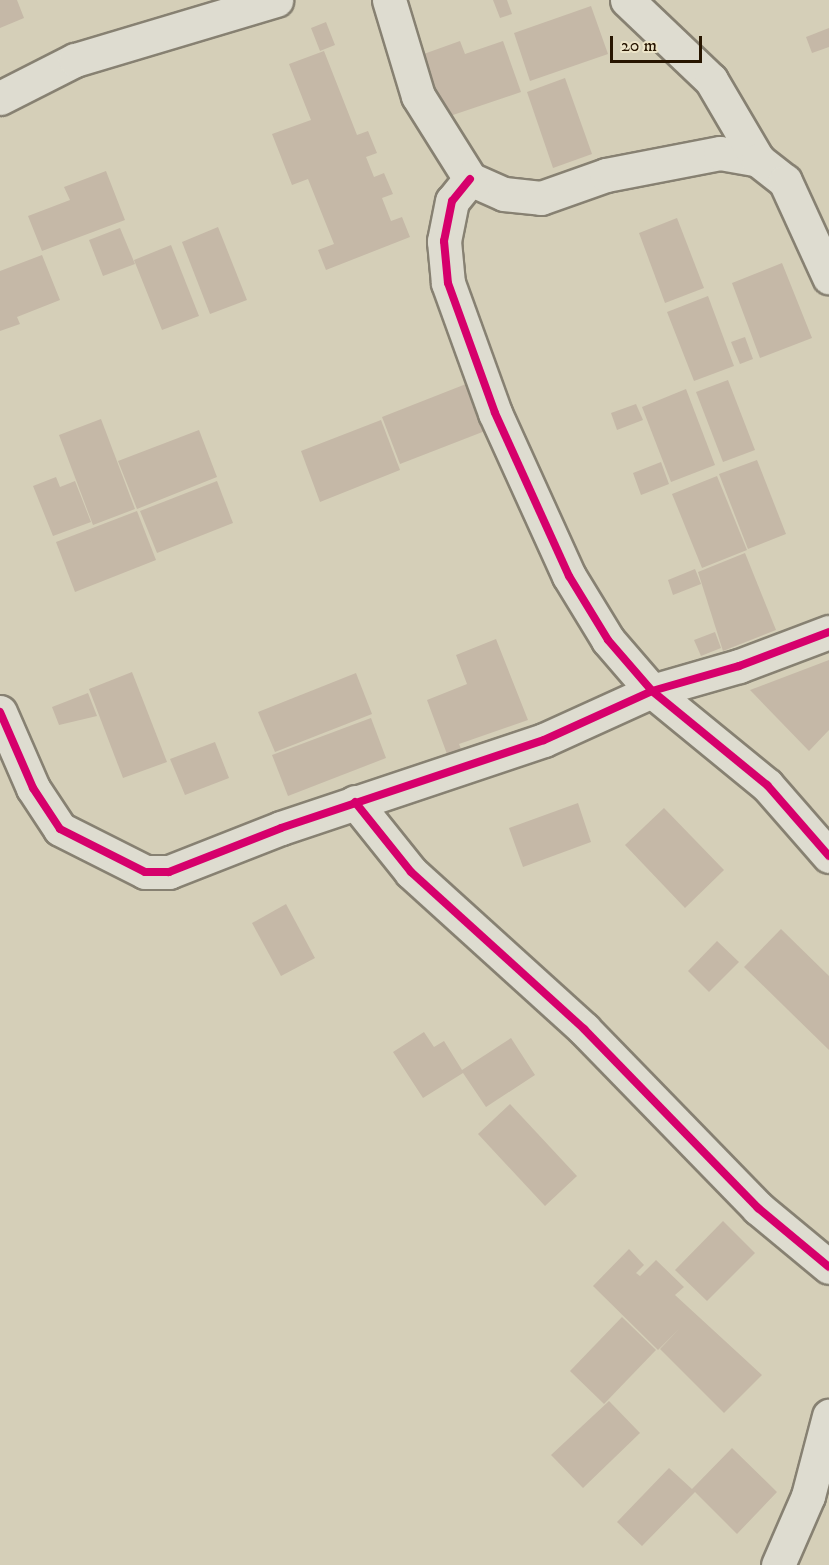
<!DOCTYPE html>
<html>
<head>
<meta charset="utf-8">
<style>
	body { margin:0 }
	#map { position:relative; width:829px; height:1565px; overflow:hidden; background:#d5cfb8; font-family:"IM FELL DW Pica",serif }
	div>[style] { position:absolute }
	.building>* { inset:0; background:#c5b8a7 }
	.roads { filter:drop-shadow(2px 0 #878172) drop-shadow(-2px 0 #878172) drop-shadow(0 2px #878172) drop-shadow(0 -2px #878172) }
	.minor>* { height:33px; margin:-16.5px; padding:0 16.5px; transform-origin:16.5px; border-radius:16.5px; background:#dedcd0 }
	.cycleway>* { height:8px; margin:-4px; padding:0 4px; transform-origin:4px; border-radius:4px; background:#d6006c }
	span { translate:-50% -50%; white-space:nowrap; text-align:center; line-height:1.15; -webkit-text-stroke:6px #ece4c8; paint-order:stroke }
	.scale { position:absolute; left:610px; top:36px; width:92px; height:27px; box-sizing:border-box; border:3px solid #271500; border-top:0; padding-left:8px; font-size:18px; line-height:21px; white-space:nowrap; color:#271500; -webkit-text-stroke:4px #ece4c8; paint-order:stroke }
</style>
</head>
<body>
<div id="map">
	<div class="building">
		<div style="clip-path:polygon(0 0,17px 0,24px 18px,0 28px)"></div>
		<div style="clip-path:polygon(493px 0,507px 0,512px 14px,500px 18px)"></div>
		<div style="clip-path:polygon(591px 6px,608px 54px,530px 81px,514px 33px)"></div>
		<div style="clip-path:polygon(326px 22px,335px 45px,320px 51px,311px 28px)"></div>
		<div style="clip-path:polygon(829px 28px,829px 47px,812px 53px,806px 37px)"></div>
		<div style="clip-path:polygon(460px 41px,465px 54px,503px 41px,521px 92px,444px 118px,421px 55px)"></div>
		<div style="clip-path:polygon(324px 51px,357px 135px,368px 131px,377px 153px,366px 157px,374px 177px,384px 173px,393px 194px,382px 198px,391px 221px,402px 217px,410px 237px,326px 270px,318px 250px,334px 244px,308px 179px,292px 185px,272px 134px,311px 120px,289px 64px)"></div>
		<div style="clip-path:polygon(565px 78px,592px 154px,553px 168px,527px 92px)"></div>
		<div style="clip-path:polygon(106px 171px,125px 220px,42px 251px,28px 216px,70px 200px,64px 187px)"></div>
		<div style="clip-path:polygon(677px 218px,704px 288px,665px 303px,639px 233px)"></div>
		<div style="clip-path:polygon(218px 227px,247px 300px,210px 314px,182px 242px)"></div>
		<div style="clip-path:polygon(120px 228px,135px 264px,103px 276px,89px 240px)"></div>
		<div style="clip-path:polygon(171px 245px,199px 316px,162px 330px,134px 260px)"></div>
		<div style="clip-path:polygon(42px 255px,60px 300px,17px 317px,20px 324px,0 331px,0 271px)"></div>
		<div style="clip-path:polygon(782px 263px,812px 338px,760px 358px,732px 283px)"></div>
		<div style="clip-path:polygon(708px 296px,734px 366px,694px 381px,667px 312px)"></div>
		<div style="clip-path:polygon(745px 337px,753px 359px,740px 364px,731px 342px)"></div>
		<div style="clip-path:polygon(728px 380px,755px 450px,723px 462px,696px 392px)"></div>
		<div style="clip-path:polygon(466px 384px,485px 431px,400px 464px,382px 417px)"></div>
		<div style="clip-path:polygon(686px 389px,715px 465px,671px 482px,642px 407px)"></div>
		<div style="clip-path:polygon(636px 404px,643px 420px,617px 430px,611px 413px)"></div>
		<div style="clip-path:polygon(101px 419px,135px 509px,93px 525px,59px 435px)"></div>
		<div style="clip-path:polygon(381px 420px,400px 470px,320px 502px,301px 451px)"></div>
		<div style="clip-path:polygon(199px 430px,217px 477px,137px 509px,118px 461px)"></div>
		<div style="clip-path:polygon(757px 460px,786px 534px,748px 549px,719px 474px)"></div>
		<div style="clip-path:polygon(661px 462px,669px 484px,641px 495px,633px 473px)"></div>
		<div style="clip-path:polygon(717px 476px,747px 550px,702px 568px,672px 494px)"></div>
		<div style="clip-path:polygon(56px 477px,60px 487px,75px 481px,91px 522px,53px 536px,33px 486px)"></div>
		<div style="clip-path:polygon(217px 481px,233px 523px,157px 553px,140px 511px)"></div>
		<div style="clip-path:polygon(137px 511px,156px 560px,75px 592px,56px 542px)"></div>
		<div style="clip-path:polygon(745px 553px,776px 630px,723px 651px,698px 572px)"></div>
		<div style="clip-path:polygon(695px 569px,701px 584px,673px 595px,668px 580px)"></div>
		<div style="clip-path:polygon(715px 632px,721px 648px,701px 656px,694px 640px)"></div>
		<div style="clip-path:polygon(496px 639px,528px 720px,459px 744px,461px 749px,447px 754px,427px 700px,467px 684px,456px 655px)"></div>
		<div style="clip-path:polygon(829px 660px,829px 730px,809px 751px,750px 690px)"></div>
		<div style="clip-path:polygon(132px 672px,167px 762px,123px 778px,89px 689px)"></div>
		<div style="clip-path:polygon(356px 673px,372px 714px,275px 752px,258px 712px)"></div>
		<div style="clip-path:polygon(88px 693px,97px 716px,59px 725px,52px 707px)"></div>
		<div style="clip-path:polygon(371px 718px,386px 758px,288px 796px,272px 755px)"></div>
		<div style="clip-path:polygon(215px 742px,229px 778px,185px 795px,170px 759px)"></div>
		<div style="clip-path:polygon(578px 803px,591px 842px,523px 867px,509px 828px)"></div>
		<div style="clip-path:polygon(664px 808px,724px 870px,685px 908px,625px 845px)"></div>
		<div style="clip-path:polygon(286px 904px,315px 958px,281px 976px,252px 923px)"></div>
		<div style="clip-path:polygon(781px 929px,829px 976px,829px 1050px,744px 967px)"></div>
		<div style="clip-path:polygon(717px 941px,739px 962px,709px 992px,688px 971px)"></div>
		<div style="clip-path:polygon(424px 1032px,434px 1047px,444px 1041px,462px 1070px,511px 1038px,535px 1075px,486px 1107px,463px 1073px,423px 1098px,393px 1052px)"></div>
		<div style="clip-path:polygon(510px 1104px,577px 1176px,545px 1206px,478px 1134px)"></div>
		<div style="clip-path:polygon(723px 1221px,755px 1253px,707px 1301px,675px 1270px)"></div>
		<div style="clip-path:polygon(629px 1249px,644px 1265px,636px 1273px,640px 1276px,656px 1260px,684px 1287px,675px 1295px,762px 1375px,724px 1413px,660px 1349px,679px 1329px,658px 1350px,593px 1286px)"></div>
		<div style="clip-path:polygon(622px 1317px,656px 1350px,604px 1404px,570px 1371px)"></div>
		<div style="clip-path:polygon(609px 1401px,640px 1433px,583px 1488px,551px 1455px)"></div>
		<div style="clip-path:polygon(732px 1448px,777px 1492px,737px 1534px,695px 1492px,642px 1546px,617px 1522px,669px 1468px,692px 1489px)"></div>
	</div>
	<div class="roads">
		<div class="minor">
			<div style="left:389px;top:0;width:100px;rotate:73.2deg"></div>
			<div style="left:418px;top:96px;width:98px;rotate:57.9deg"></div>
			<div style="left:470px;top:179px;width:37px;rotate:24deg"></div>
			<div style="left:504px;top:194px;width:37px;rotate:6deg"></div>
			<div style="left:541px;top:198px;width:69px;rotate:-19.5deg"></div>
			<div style="left:606px;top:175px;width:116px;rotate:-10.9deg"></div>
			<div style="left:720px;top:153px;width:39px;rotate:10deg"></div>
			<div style="left:627px;top:0;width:116px;rotate:43.6deg"></div>
			<div style="left:711px;top:80px;width:93px;rotate:59.6deg"></div>
			<div style="left:758px;top:160px;width:34px;rotate:38deg"></div>
			<div style="left:785px;top:181px;width:106px;rotate:65.4deg"></div>
			<div style="left:0;top:98px;width:84px;rotate:-26.9deg"></div>
			<div style="left:75px;top:60px;width:210px;rotate:-16.6deg"></div>
			<div style="left:470px;top:179px;width:28px;rotate:129deg"></div>
			<div style="left:452px;top:201px;width:41px;rotate:101.3deg"></div>
			<div style="left:444px;top:241px;width:42px;rotate:84.6deg"></div>
			<div style="left:448px;top:283px;width:138px;rotate:70.1deg"></div>
			<div style="left:495px;top:413px;width:179px;rotate:65.6deg"></div>
			<div style="left:569px;top:576px;width:75px;rotate:58.6deg"></div>
			<div style="left:608px;top:640px;width:67px;rotate:49.2deg"></div>
			<div style="left:652px;top:691px;width:149px;rotate:39.3deg"></div>
			<div style="left:767px;top:785px;width:94px;rotate:48.9deg"></div>
			<div style="left:0;top:712px;width:83px;rotate:66.5deg"></div>
			<div style="left:33px;top:788px;width:49px;rotate:56.6deg"></div>
			<div style="left:60px;top:829px;width:95px;rotate:26.8deg"></div>
			<div style="left:145px;top:872px;width:24px"></div>
			<div style="left:169px;top:872px;width:120px;rotate:-21.4deg"></div>
			<div style="left:281px;top:828px;width:277px;rotate:-18.5deg"></div>
			<div style="left:544px;top:740px;width:119px;rotate:-24.4deg"></div>
			<div style="left:652px;top:691px;width:91px;rotate:-16deg"></div>
			<div style="left:739px;top:666px;width:96px;rotate:-20.7deg"></div>
			<div style="left:355px;top:802px;width:90px;rotate:51.3deg"></div>
			<div style="left:411px;top:872px;width:234px;rotate:42.2deg"></div>
			<div style="left:584px;top:1029px;width:250px;rotate:45.8deg"></div>
			<div style="left:758px;top:1208px;width:92px;rotate:39.7deg"></div>
			<div style="left:778px;top:1565px;width:75px;rotate:-66.5deg"></div>
			<div style="left:808px;top:1496px;width:83px;rotate:-75.3deg"></div>
		</div>
	</div>
	<div class="cycleway">
		<div style="left:470px;top:179px;width:28px;rotate:129deg"></div>
		<div style="left:452px;top:201px;width:41px;rotate:101.3deg"></div>
		<div style="left:444px;top:241px;width:42px;rotate:84.6deg"></div>
		<div style="left:448px;top:283px;width:138px;rotate:70.1deg"></div>
		<div style="left:495px;top:413px;width:179px;rotate:65.6deg"></div>
		<div style="left:569px;top:576px;width:75px;rotate:58.6deg"></div>
		<div style="left:608px;top:640px;width:67px;rotate:49.2deg"></div>
		<div style="left:652px;top:691px;width:149px;rotate:39.3deg"></div>
		<div style="left:767px;top:785px;width:94px;rotate:48.9deg"></div>
		<div style="left:0;top:712px;width:83px;rotate:66.5deg"></div>
		<div style="left:33px;top:788px;width:49px;rotate:56.6deg"></div>
		<div style="left:60px;top:829px;width:95px;rotate:26.8deg"></div>
		<div style="left:145px;top:872px;width:24px"></div>
		<div style="left:169px;top:872px;width:120px;rotate:-21.4deg"></div>
		<div style="left:281px;top:828px;width:277px;rotate:-18.5deg"></div>
		<div style="left:544px;top:740px;width:119px;rotate:-24.4deg"></div>
		<div style="left:652px;top:691px;width:91px;rotate:-16deg"></div>
		<div style="left:739px;top:666px;width:96px;rotate:-20.7deg"></div>
		<div style="left:355px;top:802px;width:90px;rotate:51.3deg"></div>
		<div style="left:411px;top:872px;width:234px;rotate:42.2deg"></div>
		<div style="left:584px;top:1029px;width:250px;rotate:45.8deg"></div>
		<div style="left:758px;top:1208px;width:92px;rotate:39.7deg"></div>
	</div>
	<div class="scale">20 m</div>
</div>
</body>
</html>
